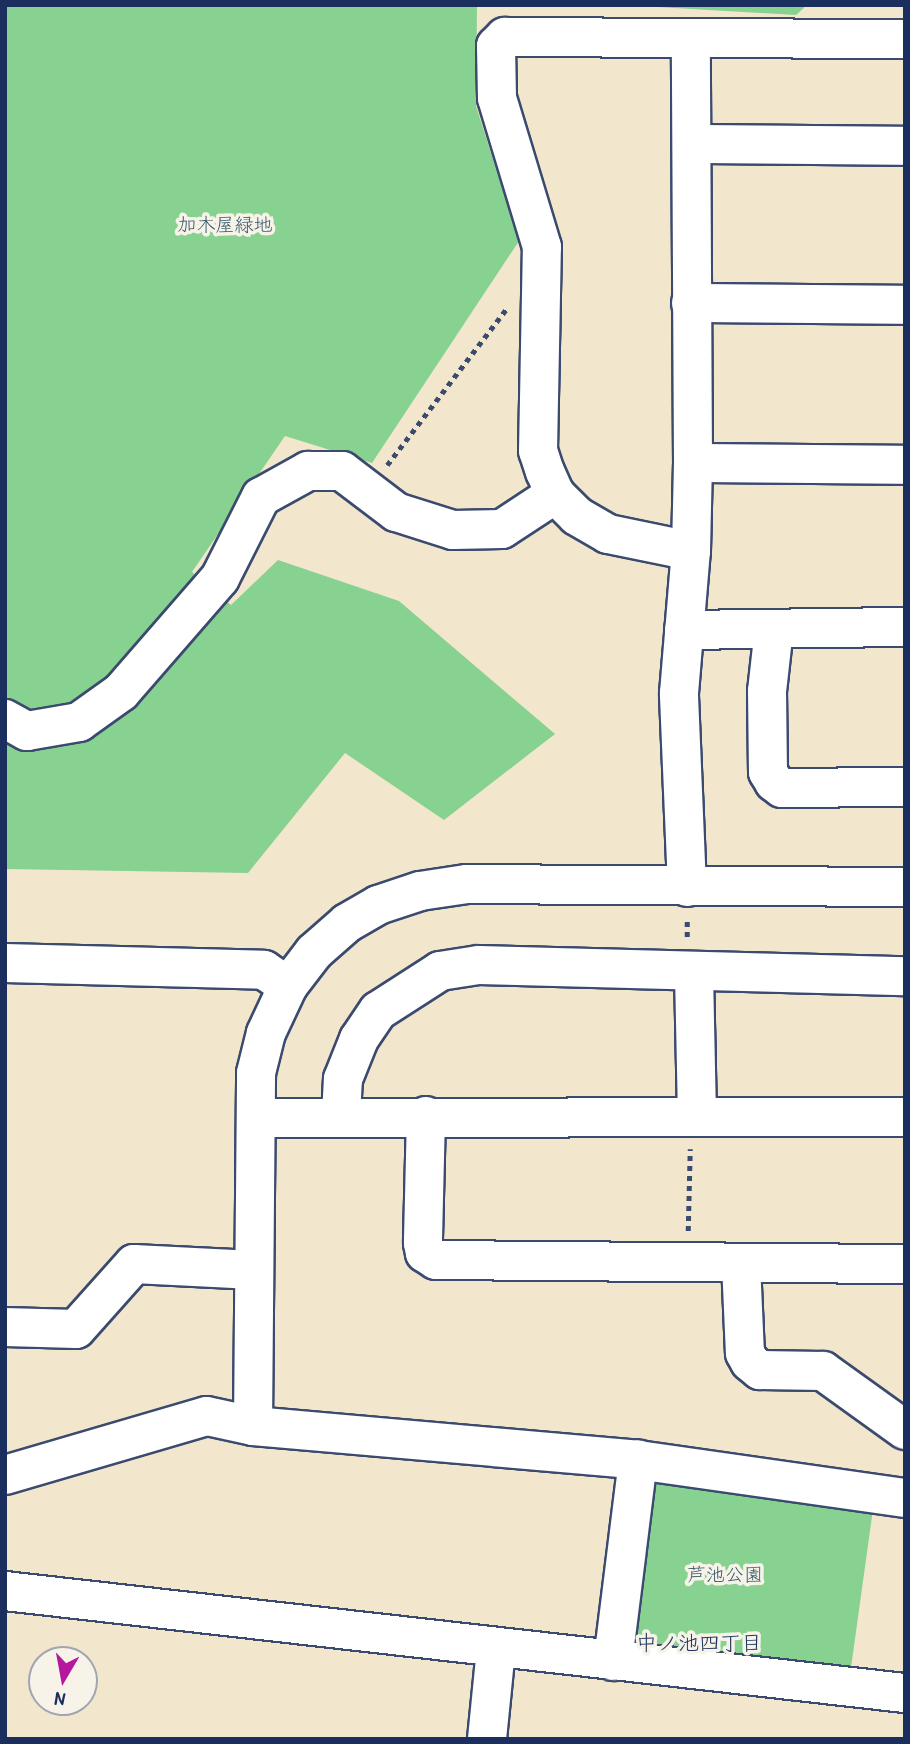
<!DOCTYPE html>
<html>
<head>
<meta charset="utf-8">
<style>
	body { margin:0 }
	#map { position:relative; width:910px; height:1744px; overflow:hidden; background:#f2e6cd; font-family:"Patrick Hand","Klee One",sans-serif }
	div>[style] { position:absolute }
	.green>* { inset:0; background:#87d290 }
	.path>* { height:4.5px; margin-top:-2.25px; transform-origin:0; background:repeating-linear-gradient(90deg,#3b4a6f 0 5px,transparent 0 10px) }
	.roads { filter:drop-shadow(2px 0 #3b4a6f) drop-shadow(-2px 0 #3b4a6f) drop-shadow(0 2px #3b4a6f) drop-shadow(0 -2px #3b4a6f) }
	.minor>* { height:38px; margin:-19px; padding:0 19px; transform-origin:19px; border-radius:19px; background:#fff }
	span { translate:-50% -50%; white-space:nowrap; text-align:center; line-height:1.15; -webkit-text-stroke:7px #f7f3e8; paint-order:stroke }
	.park-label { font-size:19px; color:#36586a }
	.neighbourhood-label { font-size:21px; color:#1b2f5e }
	.frame { position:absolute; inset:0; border:7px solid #1b2f5e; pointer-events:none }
	.north { position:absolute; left:28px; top:1646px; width:70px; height:70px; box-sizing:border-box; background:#f7f3e8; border:2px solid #9fa5b1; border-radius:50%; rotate:190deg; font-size:19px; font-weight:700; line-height:28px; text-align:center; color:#1b2f5e }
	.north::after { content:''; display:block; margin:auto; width:24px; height:32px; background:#b5179e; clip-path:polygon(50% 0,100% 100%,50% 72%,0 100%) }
</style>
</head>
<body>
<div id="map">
	<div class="green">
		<div style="clip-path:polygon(5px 5px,477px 5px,476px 106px,519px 241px,372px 463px,285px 436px,192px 572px,231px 605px,278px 560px,399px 601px,555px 734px,444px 820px,345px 753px,248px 873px,5px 869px)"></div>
		<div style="clip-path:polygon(624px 5px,807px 5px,796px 15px)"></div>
		<div style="clip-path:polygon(660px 1480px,873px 1509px,850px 1675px,637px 1650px,632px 1639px,647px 1489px)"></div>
	</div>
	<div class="path">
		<div style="left:387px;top:465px;width:198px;rotate:-52.6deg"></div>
		<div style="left:687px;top:937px;width:19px;rotate:-90deg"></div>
		<div style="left:688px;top:1231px;width:82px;rotate:-88.6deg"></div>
	</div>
	<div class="roads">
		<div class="minor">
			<div style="left:693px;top:144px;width:212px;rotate:0.5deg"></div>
			<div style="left:691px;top:303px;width:214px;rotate:0.5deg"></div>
			<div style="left:693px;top:463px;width:212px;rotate:0.5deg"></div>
			<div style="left:691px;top:551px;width:85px;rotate:-168.4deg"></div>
			<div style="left:608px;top:534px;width:36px;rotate:-150deg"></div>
			<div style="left:577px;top:516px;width:31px;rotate:-135deg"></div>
			<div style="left:555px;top:494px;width:24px;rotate:-114deg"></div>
			<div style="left:545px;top:472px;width:22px;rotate:-108deg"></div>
			<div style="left:538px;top:451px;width:204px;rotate:-88.9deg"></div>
			<div style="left:542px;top:247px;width:156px;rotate:-106.8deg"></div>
			<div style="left:497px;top:98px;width:52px;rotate:-91.1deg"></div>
			<div style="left:496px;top:46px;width:13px;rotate:-45deg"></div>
			<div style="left:505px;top:37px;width:400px;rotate:0.3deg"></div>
			<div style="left:774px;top:629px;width:62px;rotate:96.4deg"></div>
			<div style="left:767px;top:691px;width:81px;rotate:89.3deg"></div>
			<div style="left:768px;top:772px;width:12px;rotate:59deg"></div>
			<div style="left:774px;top:782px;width:10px;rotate:37deg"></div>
			<div style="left:782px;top:788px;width:123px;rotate:-0.5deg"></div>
			<div style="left:684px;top:630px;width:221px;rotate:-0.8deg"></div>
			<div style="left:5px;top:719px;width:25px;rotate:29deg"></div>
			<div style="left:27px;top:731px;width:53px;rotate:-9.8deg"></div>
			<div style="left:79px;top:722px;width:52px;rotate:-35.5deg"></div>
			<div style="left:121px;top:692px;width:151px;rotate:-49deg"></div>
			<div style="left:220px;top:578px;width:91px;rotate:-63.2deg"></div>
			<div style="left:261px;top:497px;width:54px;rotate:-29deg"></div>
			<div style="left:308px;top:471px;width:34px"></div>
			<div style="left:342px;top:471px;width:68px;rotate:37.2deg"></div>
			<div style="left:396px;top:512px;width:60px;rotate:17.5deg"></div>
			<div style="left:453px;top:530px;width:49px;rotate:-1.2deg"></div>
			<div style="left:502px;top:529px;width:64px;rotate:-33.4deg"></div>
			<div style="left:687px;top:887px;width:194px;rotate:-92.4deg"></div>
			<div style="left:679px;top:693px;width:143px;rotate:-85.2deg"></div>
			<div style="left:691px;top:551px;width:88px;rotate:-88.7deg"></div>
			<div style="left:693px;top:463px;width:424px;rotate:-90.3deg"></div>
			<div style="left:5px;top:963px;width:259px;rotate:1.5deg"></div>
			<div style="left:264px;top:970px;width:29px;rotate:34deg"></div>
			<div style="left:694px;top:973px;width:142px;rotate:88.8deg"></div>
			<div style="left:341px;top:1116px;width:37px;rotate:-87deg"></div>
			<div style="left:343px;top:1079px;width:43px;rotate:-68.2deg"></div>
			<div style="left:359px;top:1039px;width:34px;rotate:-56deg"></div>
			<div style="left:378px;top:1011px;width:74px;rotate:-32.8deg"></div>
			<div style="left:440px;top:971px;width:39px;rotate:-9deg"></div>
			<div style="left:479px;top:965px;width:426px;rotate:1.5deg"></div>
			<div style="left:426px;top:1116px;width:127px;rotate:91.4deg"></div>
			<div style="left:423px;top:1243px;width:10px;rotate:79deg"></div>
			<div style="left:425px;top:1253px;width:13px;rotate:32deg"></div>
			<div style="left:436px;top:1260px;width:469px;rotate:0.5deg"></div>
			<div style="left:256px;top:1118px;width:649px;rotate:-0.09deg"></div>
			<div style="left:741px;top:1263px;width:90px;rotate:87.5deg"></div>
			<div style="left:745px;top:1353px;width:10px;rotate:61deg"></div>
			<div style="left:750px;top:1362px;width:13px;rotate:39deg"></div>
			<div style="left:760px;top:1370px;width:63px;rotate:0.9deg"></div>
			<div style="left:823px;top:1371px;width:101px;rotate:35.7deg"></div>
			<div style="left:5px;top:1327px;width:71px;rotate:1.6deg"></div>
			<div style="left:76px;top:1329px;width:87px;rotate:-48.3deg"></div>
			<div style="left:134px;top:1264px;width:120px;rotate:2.9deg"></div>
			<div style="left:253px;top:1426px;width:353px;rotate:-89.5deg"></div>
			<div style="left:256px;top:1073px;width:41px;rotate:-76deg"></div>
			<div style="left:266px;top:1033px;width:52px;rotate:-64.9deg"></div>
			<div style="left:288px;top:986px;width:43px;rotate:-52.6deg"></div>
			<div style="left:314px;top:952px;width:44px;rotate:-41.3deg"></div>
			<div style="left:347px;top:923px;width:36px;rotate:-30deg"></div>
			<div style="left:378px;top:905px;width:44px;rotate:-18.4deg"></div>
			<div style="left:420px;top:891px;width:48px;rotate:-8.5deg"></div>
			<div style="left:467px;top:884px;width:438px;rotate:0.4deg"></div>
			<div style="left:5px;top:1475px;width:210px;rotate:-16.3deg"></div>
			<div style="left:207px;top:1416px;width:47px;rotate:12.3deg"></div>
			<div style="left:253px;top:1426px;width:386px;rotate:5deg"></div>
			<div style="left:638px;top:1460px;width:270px;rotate:8.1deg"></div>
			<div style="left:5px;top:1591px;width:906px;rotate:6.47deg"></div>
			<div style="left:613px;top:1661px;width:203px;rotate:-82.9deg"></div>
			<div style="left:487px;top:1739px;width:90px;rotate:-84.3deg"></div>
		</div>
	</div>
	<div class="park-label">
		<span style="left:225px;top:225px">加木屋緑地</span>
		<span style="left:725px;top:1575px">芦池公園</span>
	</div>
	<div class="neighbourhood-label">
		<span style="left:699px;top:1643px">中ノ池四丁目</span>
	</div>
	<div class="frame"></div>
	<div class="north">N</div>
</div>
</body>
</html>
